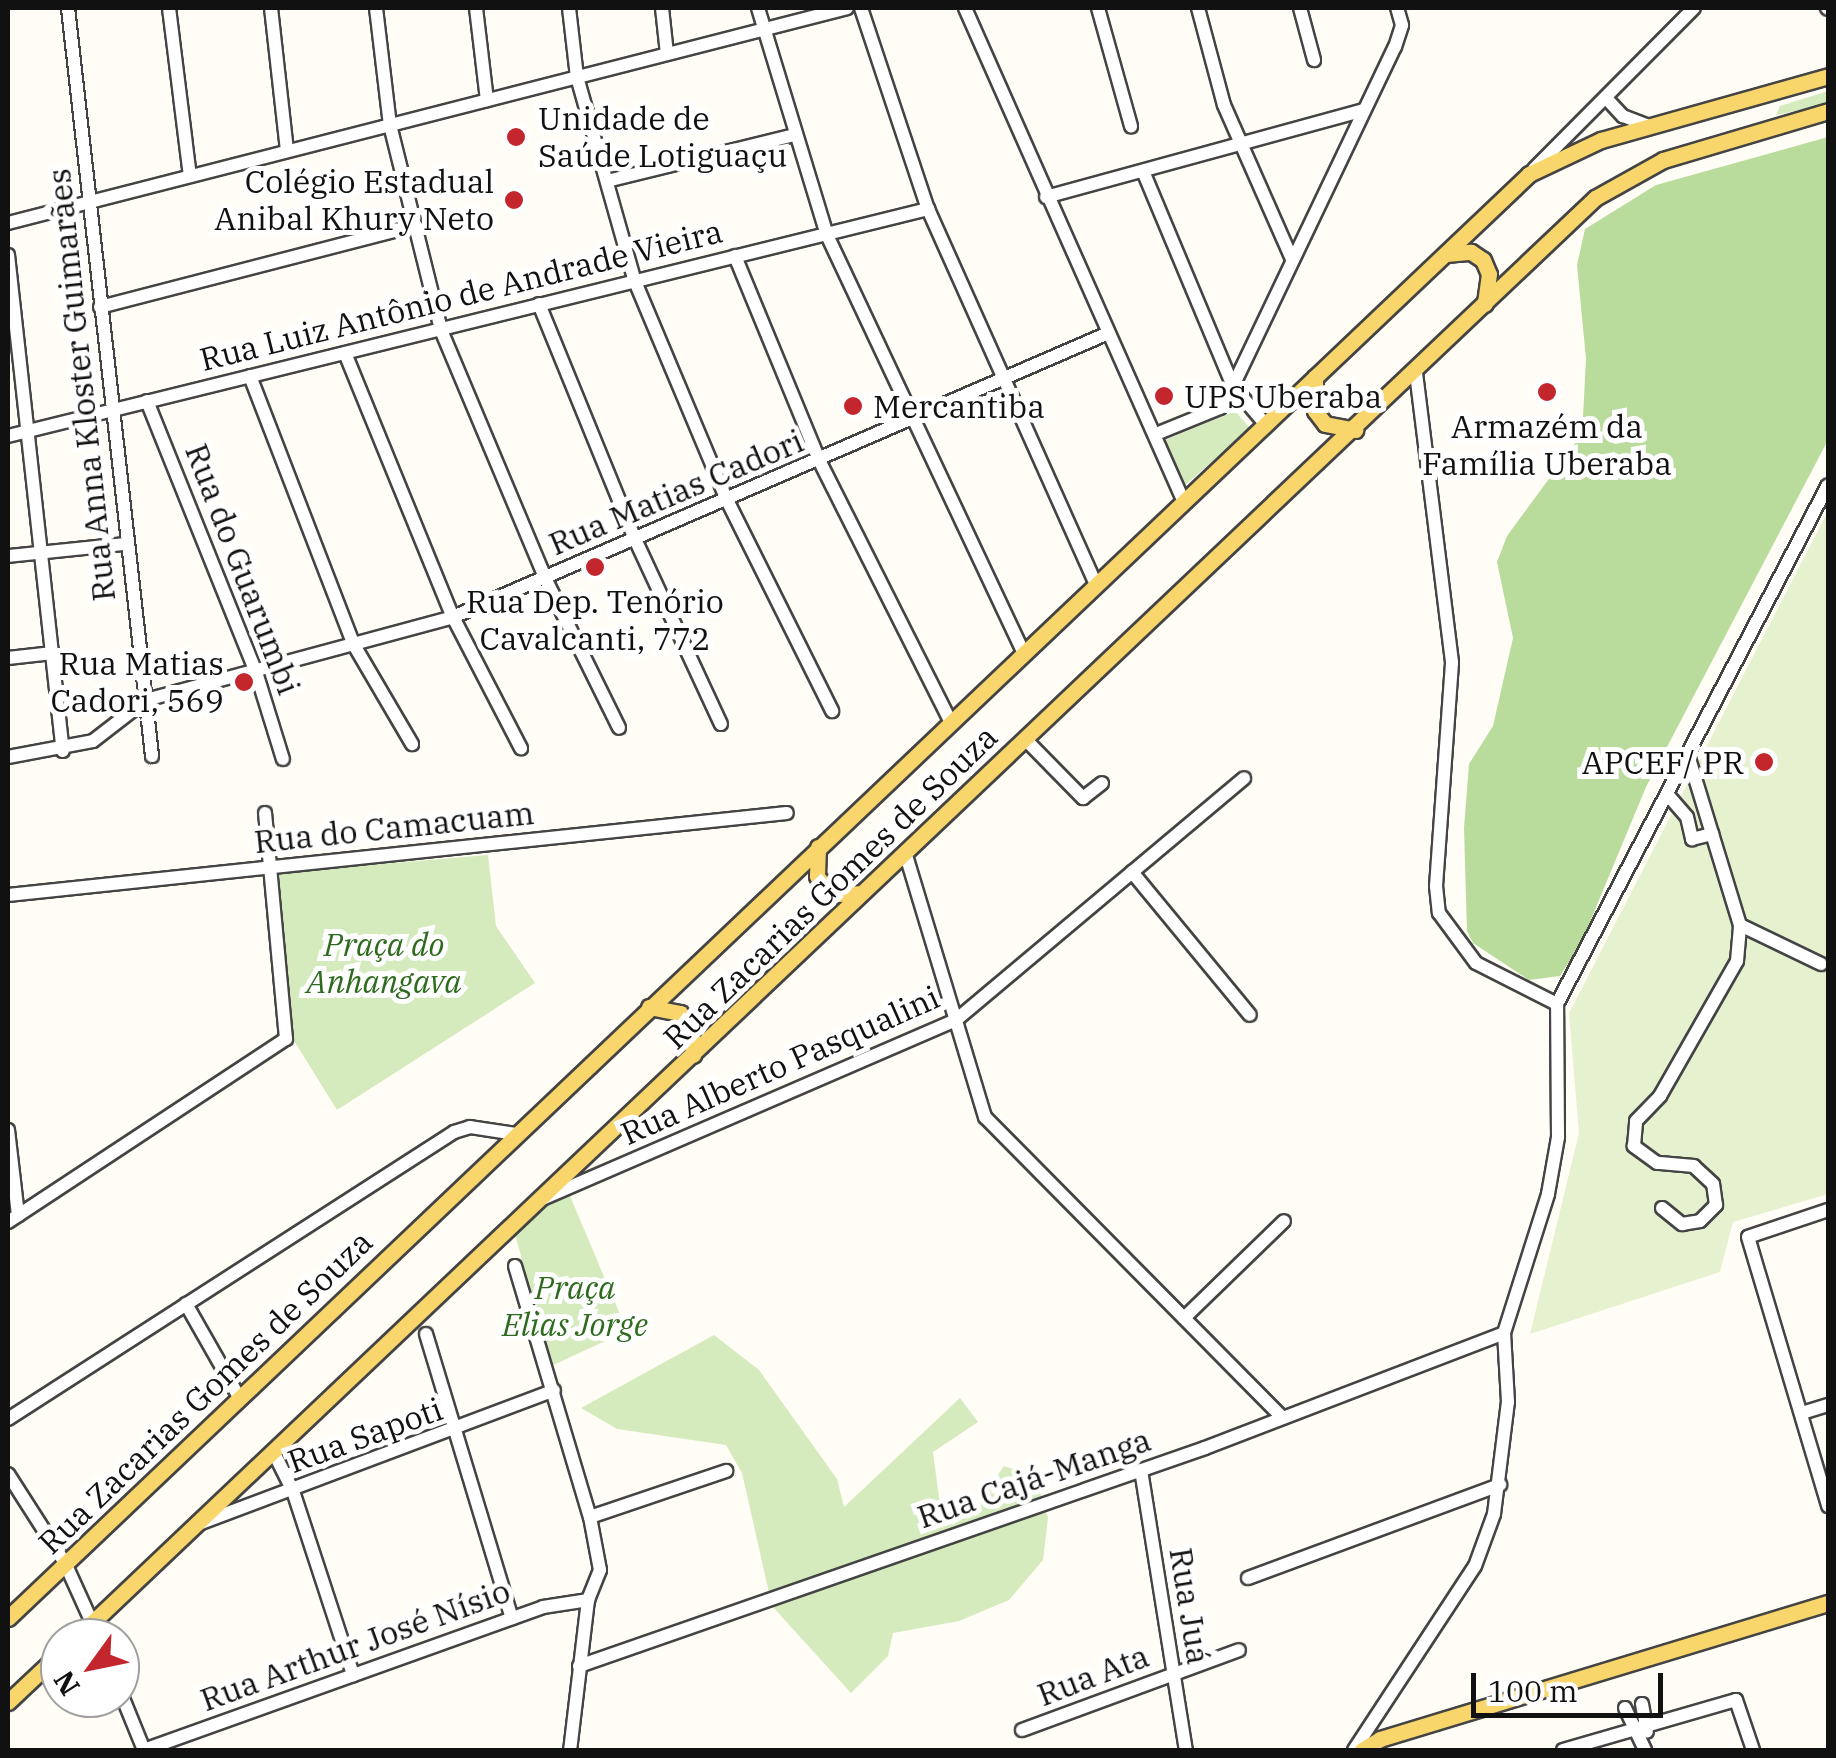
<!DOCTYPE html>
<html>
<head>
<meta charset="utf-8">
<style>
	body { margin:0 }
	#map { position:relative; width:1836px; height:1758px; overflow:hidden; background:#fffdf5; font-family:"IBM Plex Serif",serif }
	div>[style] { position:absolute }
	.green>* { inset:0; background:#d5ebbd }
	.forest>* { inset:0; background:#b9dc9c }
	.pitch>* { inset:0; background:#e6f2cf }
	.roads { filter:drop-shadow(2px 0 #444) drop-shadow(-2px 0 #444) drop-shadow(0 2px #444) drop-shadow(0 -2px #444) }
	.minor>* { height:12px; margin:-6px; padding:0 6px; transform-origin:6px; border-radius:6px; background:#fff }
	.major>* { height:15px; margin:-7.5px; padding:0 7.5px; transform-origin:7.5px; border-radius:7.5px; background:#f9d66b }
	.dots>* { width:28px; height:28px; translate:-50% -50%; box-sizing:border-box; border:5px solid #fff; border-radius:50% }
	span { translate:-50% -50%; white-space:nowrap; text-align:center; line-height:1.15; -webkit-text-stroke:10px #fff; paint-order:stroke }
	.poi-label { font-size:32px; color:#111 }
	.left { translate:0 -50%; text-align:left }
	.right { translate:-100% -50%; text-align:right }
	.street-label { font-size:32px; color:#111 }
	.park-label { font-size:32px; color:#2f6b1f; font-style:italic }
	.frame { position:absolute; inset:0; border:10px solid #111; pointer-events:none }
	.north { position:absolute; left:40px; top:1618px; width:100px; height:100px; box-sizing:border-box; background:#fff; border:2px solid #a0a0a0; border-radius:50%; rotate:237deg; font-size:28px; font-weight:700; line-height:40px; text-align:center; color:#111 }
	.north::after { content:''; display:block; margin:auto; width:35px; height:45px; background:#c4262e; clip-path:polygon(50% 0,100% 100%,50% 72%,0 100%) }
	.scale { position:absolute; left:1471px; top:1673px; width:192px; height:45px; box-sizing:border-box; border:5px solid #111; border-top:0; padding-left:12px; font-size:30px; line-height:35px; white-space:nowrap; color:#111; -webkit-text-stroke:8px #fff; paint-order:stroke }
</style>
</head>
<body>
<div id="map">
	<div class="green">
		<div style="clip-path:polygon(1828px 91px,1828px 104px,1776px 115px,1780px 106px)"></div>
		<div style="clip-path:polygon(1235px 411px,1250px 428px,1183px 487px,1163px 441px)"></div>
		<div style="clip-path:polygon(488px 855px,496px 926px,535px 983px,337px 1110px,291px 1036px,275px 873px)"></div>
		<div style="clip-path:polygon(570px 1196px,627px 1331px,551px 1366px,515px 1234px,540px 1206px)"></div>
		<div style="clip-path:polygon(714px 1335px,759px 1370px,837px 1479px,844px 1507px,960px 1398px,978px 1422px,933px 1452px,939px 1498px,971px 1514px,1004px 1466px,1035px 1476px,1048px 1518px,1043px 1560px,1009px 1600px,959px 1621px,893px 1633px,888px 1656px,851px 1693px,772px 1606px,742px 1473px,726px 1445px,617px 1429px,581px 1408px)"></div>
	</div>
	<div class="forest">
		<div style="clip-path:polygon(1828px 137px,1828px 440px,1646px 787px,1582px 941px,1560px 976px,1529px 980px,1473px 943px,1467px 931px,1464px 828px,1469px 764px,1493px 726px,1513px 638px,1497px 562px,1507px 536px,1576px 442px,1583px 417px,1586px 359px,1577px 265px,1585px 229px,1656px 185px)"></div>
	</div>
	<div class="pitch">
		<div style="clip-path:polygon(1828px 511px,1828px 1194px,1733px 1222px,1720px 1272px,1530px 1334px,1579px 1133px,1569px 1013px)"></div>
	</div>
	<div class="roads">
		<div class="minor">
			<div style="left:68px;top:8px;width:753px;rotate:83.59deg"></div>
			<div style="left:169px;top:8px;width:169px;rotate:82.9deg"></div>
			<div style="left:271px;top:8px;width:143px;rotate:83.6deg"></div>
			<div style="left:376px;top:8px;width:118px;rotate:83.2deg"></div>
			<div style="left:390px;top:125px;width:211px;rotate:76deg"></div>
			<div style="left:441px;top:330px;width:269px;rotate:67.2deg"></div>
			<div style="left:545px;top:578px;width:167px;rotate:63.7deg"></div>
			<div style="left:476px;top:8px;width:93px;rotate:83.2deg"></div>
			<div style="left:569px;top:8px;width:69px;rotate:83.4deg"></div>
			<div style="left:577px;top:77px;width:210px;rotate:74.2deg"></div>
			<div style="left:634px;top:279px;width:240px;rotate:67.2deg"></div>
			<div style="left:727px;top:500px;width:236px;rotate:63.5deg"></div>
			<div style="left:662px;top:8px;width:46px;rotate:83.8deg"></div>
			<div style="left:758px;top:8px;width:237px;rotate:73.1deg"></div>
			<div style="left:827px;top:235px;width:460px;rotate:64.8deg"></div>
			<div style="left:861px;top:8px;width:212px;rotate:71.6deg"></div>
			<div style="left:928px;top:209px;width:410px;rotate:65.9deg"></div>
			<div style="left:965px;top:8px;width:538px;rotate:66.1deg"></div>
			<div style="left:1098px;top:8px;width:123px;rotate:74.4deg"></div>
			<div style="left:1198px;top:8px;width:100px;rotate:75deg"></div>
			<div style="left:1224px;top:105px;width:168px;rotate:66.2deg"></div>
			<div style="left:1300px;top:8px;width:54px;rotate:74.9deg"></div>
			<div style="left:1827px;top:8px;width:1px;rotate:45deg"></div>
			<div style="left:1606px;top:98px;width:25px;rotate:47deg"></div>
			<div style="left:1623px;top:116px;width:28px;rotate:21deg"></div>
			<div style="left:1534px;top:169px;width:227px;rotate:-45.2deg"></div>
			<div style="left:1143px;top:171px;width:233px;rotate:67.3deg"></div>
			<div style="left:1233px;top:386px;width:51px;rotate:49.8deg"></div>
			<div style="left:607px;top:181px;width:193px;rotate:-13.8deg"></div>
			<div style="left:1046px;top:197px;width:329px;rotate:-15.3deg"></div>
			<div style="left:8px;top:223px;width:866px;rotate:-14.37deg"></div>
			<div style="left:8px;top:255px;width:499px;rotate:83.7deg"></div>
			<div style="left:735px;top:256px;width:221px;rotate:67.6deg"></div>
			<div style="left:819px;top:460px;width:292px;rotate:63.3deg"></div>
			<div style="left:539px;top:304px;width:254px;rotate:67.8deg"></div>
			<div style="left:635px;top:539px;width:204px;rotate:65.1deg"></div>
			<div style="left:100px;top:307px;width:326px;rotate:-14.5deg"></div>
			<div style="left:345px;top:353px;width:285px;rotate:67.8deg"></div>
			<div style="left:453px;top:617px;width:148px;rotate:62.6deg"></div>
			<div style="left:1416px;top:373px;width:292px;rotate:82.9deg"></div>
			<div style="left:1452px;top:663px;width:224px;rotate:94.1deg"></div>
			<div style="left:1436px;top:886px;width:27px;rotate:84deg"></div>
			<div style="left:1439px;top:913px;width:62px;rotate:53.5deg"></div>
			<div style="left:1476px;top:963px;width:91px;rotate:26.8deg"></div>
			<div style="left:250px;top:376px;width:288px;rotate:68.9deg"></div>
			<div style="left:354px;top:645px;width:115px;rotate:59.6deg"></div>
			<div style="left:147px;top:401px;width:292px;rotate:68.1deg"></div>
			<div style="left:256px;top:672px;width:91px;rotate:72.8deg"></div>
			<div style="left:1156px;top:434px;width:69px;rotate:-22.1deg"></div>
			<div style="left:1220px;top:408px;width:26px;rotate:-59deg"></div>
			<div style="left:1233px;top:386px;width:376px;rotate:-64.5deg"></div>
			<div style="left:1395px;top:47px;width:23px;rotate:-72deg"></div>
			<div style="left:1402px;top:25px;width:18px;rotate:-106deg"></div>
			<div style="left:8px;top:436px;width:948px;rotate:-13.86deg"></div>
			<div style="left:8px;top:556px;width:117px;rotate:-5.9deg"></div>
			<div style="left:8px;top:658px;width:45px;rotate:-6.3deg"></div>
			<div style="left:1025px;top:739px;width:83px;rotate:45.5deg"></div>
			<div style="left:1083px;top:798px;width:24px;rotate:-38deg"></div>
			<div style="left:1688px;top:755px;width:178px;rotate:73deg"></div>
			<div style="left:1740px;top:925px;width:90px;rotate:25.7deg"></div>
			<div style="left:8px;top:757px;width:86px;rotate:-10.7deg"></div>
			<div style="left:93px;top:741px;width:67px;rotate:-37.7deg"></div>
			<div style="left:146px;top:700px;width:318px;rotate:-15.1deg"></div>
			<div style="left:453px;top:617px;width:712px;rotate:-23.43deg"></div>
			<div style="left:1667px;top:794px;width:30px;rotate:49deg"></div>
			<div style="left:1687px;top:817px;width:23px;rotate:77deg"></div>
			<div style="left:1692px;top:839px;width:21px;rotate:-14deg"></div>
			<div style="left:905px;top:852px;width:277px;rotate:73.2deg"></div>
			<div style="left:985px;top:1117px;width:422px;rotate:45.3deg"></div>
			<div style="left:1132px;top:872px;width:185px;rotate:50.5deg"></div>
			<div style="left:8px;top:895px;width:783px;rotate:-6.01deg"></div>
			<div style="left:8px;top:1130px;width:86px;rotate:83.3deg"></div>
			<div style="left:542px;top:1199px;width:451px;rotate:-23.4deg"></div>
			<div style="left:956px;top:1020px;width:376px;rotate:-40deg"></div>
			<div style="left:1662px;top:1208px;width:26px;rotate:39deg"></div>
			<div style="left:1682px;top:1224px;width:18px;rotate:-9deg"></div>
			<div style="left:1700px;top:1221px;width:23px;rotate:-45deg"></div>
			<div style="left:1716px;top:1205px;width:21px;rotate:-98deg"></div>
			<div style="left:1713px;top:1184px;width:26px;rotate:-137deg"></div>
			<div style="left:1694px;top:1166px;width:37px;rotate:-175deg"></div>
			<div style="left:1657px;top:1163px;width:29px;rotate:-144deg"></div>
			<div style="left:1634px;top:1146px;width:25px;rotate:-85deg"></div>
			<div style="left:1636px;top:1121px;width:35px;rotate:-46deg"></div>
			<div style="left:1660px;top:1096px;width:155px;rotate:-60.3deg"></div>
			<div style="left:1737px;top:961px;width:36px;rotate:-85deg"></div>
			<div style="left:1828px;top:1210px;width:84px;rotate:161.4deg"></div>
			<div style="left:1748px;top:1237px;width:281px;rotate:73.4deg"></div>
			<div style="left:8px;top:1222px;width:333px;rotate:-33.4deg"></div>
			<div style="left:286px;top:1039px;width:227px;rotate:-95.3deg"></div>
			<div style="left:515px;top:1266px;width:262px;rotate:73.4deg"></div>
			<div style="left:590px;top:1517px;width:54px;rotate:79.3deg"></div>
			<div style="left:600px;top:1570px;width:32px;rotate:112deg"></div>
			<div style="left:588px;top:1600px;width:151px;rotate:96.8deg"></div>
			<div style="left:186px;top:1304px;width:107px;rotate:60.3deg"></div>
			<div style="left:1184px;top:1318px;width:139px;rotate:-44.1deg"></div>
			<div style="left:426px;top:1334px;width:297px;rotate:73.2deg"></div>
			<div style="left:1802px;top:1413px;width:27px;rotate:-17deg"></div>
			<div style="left:8px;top:1419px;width:530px;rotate:-32.76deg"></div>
			<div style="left:454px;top:1132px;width:17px;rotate:-17deg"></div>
			<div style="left:470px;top:1127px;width:47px;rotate:8.7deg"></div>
			<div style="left:273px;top:1451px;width:45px;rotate:63.4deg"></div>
			<div style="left:293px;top:1491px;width:194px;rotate:71.9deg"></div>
			<div style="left:1141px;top:1470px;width:284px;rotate:80.9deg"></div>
			<div style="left:8px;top:1474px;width:106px;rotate:57.4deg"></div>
			<div style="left:65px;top:1563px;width:82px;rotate:65.6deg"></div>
			<div style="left:590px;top:1517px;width:144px;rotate:-18.7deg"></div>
			<div style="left:201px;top:1523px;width:377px;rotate:-20.6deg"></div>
			<div style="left:1248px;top:1578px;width:269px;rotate:-20.3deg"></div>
			<div style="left:579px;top:1666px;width:663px;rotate:-19.2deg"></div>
			<div style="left:1205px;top:1448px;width:320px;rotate:-21deg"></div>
			<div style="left:120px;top:1691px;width:64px;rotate:67.9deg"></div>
			<div style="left:1642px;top:1704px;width:28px;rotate:80deg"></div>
			<div style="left:1625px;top:1708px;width:47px;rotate:64.5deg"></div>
			<div style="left:1022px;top:1730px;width:231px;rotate:-20.2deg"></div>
			<div style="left:144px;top:1750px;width:424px;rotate:-19.7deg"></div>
			<div style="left:543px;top:1607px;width:46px;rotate:-8.8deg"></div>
			<div style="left:1354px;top:1750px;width:220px;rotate:-56.7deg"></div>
			<div style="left:1475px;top:1566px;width:55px;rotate:-69.9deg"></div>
			<div style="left:1494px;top:1514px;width:113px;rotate:-82.9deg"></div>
			<div style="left:1508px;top:1402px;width:69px;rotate:-93.3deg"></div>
			<div style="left:1504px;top:1333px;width:146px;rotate:-72.4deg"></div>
			<div style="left:1548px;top:1194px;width:58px;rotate:-80deg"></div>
			<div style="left:1558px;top:1137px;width:133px;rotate:-90.4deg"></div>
			<div style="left:1557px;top:1004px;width:585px;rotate:-62.43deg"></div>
			<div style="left:1563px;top:1750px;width:180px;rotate:-16.1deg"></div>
			<div style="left:1736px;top:1700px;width:53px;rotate:71.2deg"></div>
		</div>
		<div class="major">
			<div style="left:1446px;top:254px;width:25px;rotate:-5deg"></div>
			<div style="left:1471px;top:252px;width:14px;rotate:34deg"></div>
			<div style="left:1483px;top:260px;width:15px;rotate:67deg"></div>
			<div style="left:1489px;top:274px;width:30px;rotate:98deg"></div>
			<div style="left:1315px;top:377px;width:34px;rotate:90deg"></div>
			<div style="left:1315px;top:411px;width:16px;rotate:52deg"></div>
			<div style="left:1325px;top:424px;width:31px;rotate:11deg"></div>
			<div style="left:818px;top:847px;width:29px;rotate:92deg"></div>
			<div style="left:817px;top:876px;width:14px;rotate:54deg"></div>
			<div style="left:825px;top:887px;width:14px;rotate:30deg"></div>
			<div style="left:837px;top:894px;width:24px;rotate:-2deg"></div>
			<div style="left:649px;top:1007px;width:32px;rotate:11deg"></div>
			<div style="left:680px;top:1013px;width:16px;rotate:45deg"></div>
			<div style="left:691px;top:1024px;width:31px;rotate:86deg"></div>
			<div style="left:8px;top:1618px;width:2097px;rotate:-43.51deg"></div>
			<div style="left:1529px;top:174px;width:80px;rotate:-25.3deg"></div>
			<div style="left:1601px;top:140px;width:236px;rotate:-15.7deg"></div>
			<div style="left:76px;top:1638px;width:2093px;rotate:-43.47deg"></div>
			<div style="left:1595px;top:198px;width:78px;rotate:-29.2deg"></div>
			<div style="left:1663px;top:160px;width:172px;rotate:-16.5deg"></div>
			<div style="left:8px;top:1702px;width:71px;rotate:-43.3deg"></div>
			<div style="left:1362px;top:1750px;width:21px;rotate:-31deg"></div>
			<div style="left:1380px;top:1739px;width:468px;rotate:-16.9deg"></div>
		</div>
	</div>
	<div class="dots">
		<div style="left:516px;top:137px;background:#c4262e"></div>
		<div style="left:514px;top:200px;background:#c4262e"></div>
		<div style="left:1547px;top:392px;background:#c4262e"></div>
		<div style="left:1164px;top:396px;background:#c4262e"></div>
		<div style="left:853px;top:406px;background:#c4262e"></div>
		<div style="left:595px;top:567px;background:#c4262e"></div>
		<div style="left:244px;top:682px;background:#c4262e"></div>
		<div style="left:1764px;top:762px;background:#c4262e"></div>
	</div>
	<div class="poi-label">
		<span class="left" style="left:538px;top:137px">Unidade de<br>Saúde Lotiguaçu</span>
		<span class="right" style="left:494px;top:200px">Colégio Estadual<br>Anibal Khury Neto</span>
		<span class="left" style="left:1184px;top:396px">UPS Uberaba</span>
		<span class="left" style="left:873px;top:406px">Mercantiba</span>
		<span style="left:1547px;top:445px">Armazém da<br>Família Uberaba</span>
		<span style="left:595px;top:620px">Rua Dep. Tenório<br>Cavalcanti, 772</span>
		<span class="right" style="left:224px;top:682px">Rua Matias<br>Cadori, 569</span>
		<span class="right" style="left:1744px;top:762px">APCEF/ PR</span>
	</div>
	<div class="street-label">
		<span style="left:461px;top:295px;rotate:-14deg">Rua Luiz Antônio de Andrade Vieira</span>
		<span style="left:81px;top:385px;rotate:-96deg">Rua Anna Kloster Guimarães</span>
		<span style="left:676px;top:492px;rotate:-23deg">Rua Matias Cadori</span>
		<span style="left:243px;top:569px;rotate:69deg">Rua do Guarumbi</span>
		<span style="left:394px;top:827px;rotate:-6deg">Rua do Camacuam</span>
		<span style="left:830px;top:887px;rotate:-44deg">Rua Zacarias Gomes de Souza</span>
		<span style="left:780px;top:1065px;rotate:-24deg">Rua Alberto Pasqualini</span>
		<span style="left:205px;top:1392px;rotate:-44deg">Rua Zacarias Gomes de Souza</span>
		<span style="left:365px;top:1435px;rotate:-20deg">Rua Sapoti</span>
		<span style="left:1034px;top:1478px;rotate:-19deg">Rua Cajá-Manga</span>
		<span style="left:1190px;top:1606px;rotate:81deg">Rua Juá</span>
		<span style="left:355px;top:1645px;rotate:-20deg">Rua Arthur José Nísio</span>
		<span style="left:1093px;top:1675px;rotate:-21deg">Rua Ata</span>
	</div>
	<div class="park-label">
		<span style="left:384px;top:963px">Praça do<br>Anhangava</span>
		<span style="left:575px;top:1306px">Praça<br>Elias Jorge</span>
	</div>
	<div class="frame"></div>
	<div class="north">N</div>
	<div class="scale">100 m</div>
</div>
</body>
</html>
